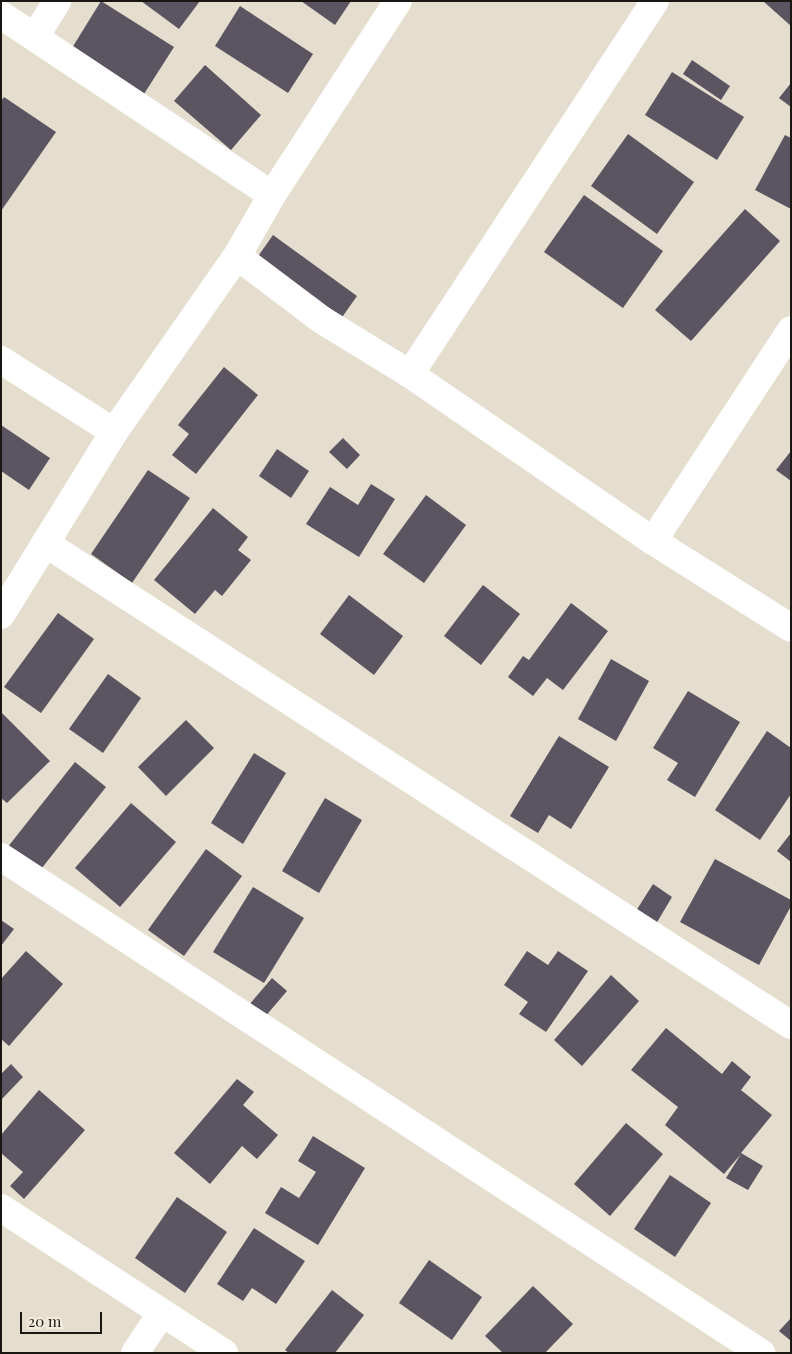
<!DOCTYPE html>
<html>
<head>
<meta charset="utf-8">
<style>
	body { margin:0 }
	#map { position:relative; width:792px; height:1354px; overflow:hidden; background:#e5dece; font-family:"Playfair Display",serif }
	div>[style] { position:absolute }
	.building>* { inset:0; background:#5b5461 }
	.minor>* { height:28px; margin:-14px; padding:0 14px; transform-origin:14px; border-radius:14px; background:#fff }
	span { translate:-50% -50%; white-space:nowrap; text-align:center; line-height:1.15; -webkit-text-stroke:5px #f3ebdb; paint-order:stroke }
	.frame { position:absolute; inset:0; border:2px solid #1a1712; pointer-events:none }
	.scale { position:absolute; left:20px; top:1312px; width:82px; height:22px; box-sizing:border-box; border:2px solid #1a1712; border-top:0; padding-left:6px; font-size:15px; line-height:18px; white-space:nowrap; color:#1a1712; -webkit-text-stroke:4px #f3ebdb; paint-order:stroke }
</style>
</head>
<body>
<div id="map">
	<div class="building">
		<div style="clip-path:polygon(101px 1px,174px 47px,144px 94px,72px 48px)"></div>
		<div style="clip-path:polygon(141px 1px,200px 1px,179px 29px)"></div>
		<div style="clip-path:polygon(301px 1px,351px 1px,335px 25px)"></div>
		<div style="clip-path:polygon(763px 1px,791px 1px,791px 26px)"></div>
		<div style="clip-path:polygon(240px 6px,313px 54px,288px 93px,215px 46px)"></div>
		<div style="clip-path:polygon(692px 60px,730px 86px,721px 100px,683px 74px)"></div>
		<div style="clip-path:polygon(205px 65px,261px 115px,231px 150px,174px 101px)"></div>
		<div style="clip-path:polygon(672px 72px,744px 117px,717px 160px,645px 115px)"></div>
		<div style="clip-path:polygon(791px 83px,791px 107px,779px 98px)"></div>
		<div style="clip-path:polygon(4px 97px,56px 132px,1px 211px,1px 101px)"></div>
		<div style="clip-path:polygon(628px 134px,694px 182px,657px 234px,591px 186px)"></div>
		<div style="clip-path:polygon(785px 135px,791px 138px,791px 209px,755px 190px)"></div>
		<div style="clip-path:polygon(584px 195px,663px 251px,623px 308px,544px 252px)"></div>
		<div style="clip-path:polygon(745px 209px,780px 241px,691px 341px,655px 310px)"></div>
		<div style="clip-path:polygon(273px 235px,357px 296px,338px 323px,254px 262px)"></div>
		<div style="clip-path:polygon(224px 367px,258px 395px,196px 474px,172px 455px,189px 434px,178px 425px)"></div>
		<div style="clip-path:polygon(1px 425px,50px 458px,29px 490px,1px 471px)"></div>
		<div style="clip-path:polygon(343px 438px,360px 455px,347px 469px,329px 452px)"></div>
		<div style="clip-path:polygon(277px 449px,309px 471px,291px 498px,259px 476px)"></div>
		<div style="clip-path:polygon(791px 451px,791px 481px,776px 470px)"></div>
		<div style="clip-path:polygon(148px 470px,190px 498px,132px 583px,91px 554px)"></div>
		<div style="clip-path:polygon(371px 484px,395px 499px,359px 557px,306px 524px,330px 487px,358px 505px)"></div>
		<div style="clip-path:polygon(426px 495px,466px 525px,424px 583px,383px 554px)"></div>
		<div style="clip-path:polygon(213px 508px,248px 537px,238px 550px,251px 560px,222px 596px,215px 590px,195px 614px,154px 580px)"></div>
		<div style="clip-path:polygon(483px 585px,520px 614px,481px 665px,444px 636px)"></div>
		<div style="clip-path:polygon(349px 595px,403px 636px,374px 675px,320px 634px)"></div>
		<div style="clip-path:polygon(571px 603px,608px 631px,563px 690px,547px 678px,533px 696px,508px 677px,523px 656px,529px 660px)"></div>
		<div style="clip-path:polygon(58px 613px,94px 639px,41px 713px,4px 687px)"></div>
		<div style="clip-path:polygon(611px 659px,649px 681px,616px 741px,578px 719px)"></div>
		<div style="clip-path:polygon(108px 674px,141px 698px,103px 753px,69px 729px)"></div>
		<div style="clip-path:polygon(688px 691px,740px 722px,695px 797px,667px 780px,678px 763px,653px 748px)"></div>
		<div style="clip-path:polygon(1px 712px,50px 761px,7px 803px,1px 798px)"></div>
		<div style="clip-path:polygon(186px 720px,214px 748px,166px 796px,138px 767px)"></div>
		<div style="clip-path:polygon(767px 731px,791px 748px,791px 794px,760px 840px,715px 810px)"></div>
		<div style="clip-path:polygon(559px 736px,609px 767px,571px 829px,549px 815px,538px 833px,510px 816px)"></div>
		<div style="clip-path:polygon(254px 753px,286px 773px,243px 844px,211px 823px)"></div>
		<div style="clip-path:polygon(75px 762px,106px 787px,34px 878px,3px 853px)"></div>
		<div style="clip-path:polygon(325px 798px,362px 820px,319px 893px,282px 871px)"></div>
		<div style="clip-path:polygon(131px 803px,176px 842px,120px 907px,75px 868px)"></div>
		<div style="clip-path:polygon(791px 833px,791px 862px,777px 851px)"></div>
		<div style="clip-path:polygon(206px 849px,242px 876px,184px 956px,148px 930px)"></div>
		<div style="clip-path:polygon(715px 859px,791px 900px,791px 906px,759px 965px,680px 922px)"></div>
		<div style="clip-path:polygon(653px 884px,672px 897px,656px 924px,636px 911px)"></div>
		<div style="clip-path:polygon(253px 887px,304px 918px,264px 983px,213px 952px)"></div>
		<div style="clip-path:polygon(1px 920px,14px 929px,1px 946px)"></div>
		<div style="clip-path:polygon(26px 951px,63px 984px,9px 1046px,1px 1039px,1px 979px)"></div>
		<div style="clip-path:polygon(527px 951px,548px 965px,558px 951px,588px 971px,546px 1032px,519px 1014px,528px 1002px,504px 985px)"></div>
		<div style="clip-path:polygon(611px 975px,639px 1001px,582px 1066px,554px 1040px)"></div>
		<div style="clip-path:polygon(272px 978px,287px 991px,258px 1025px,243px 1012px)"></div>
		<div style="clip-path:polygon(666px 1028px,722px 1074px,732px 1061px,751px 1077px,741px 1090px,772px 1115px,741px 1153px,763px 1166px,748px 1190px,726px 1178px,741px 1154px,724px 1174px,665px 1125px,678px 1107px,631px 1070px)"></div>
		<div style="clip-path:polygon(11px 1064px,23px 1077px,1px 1100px,1px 1074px)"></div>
		<div style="clip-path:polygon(237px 1079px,254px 1092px,243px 1105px,278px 1135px,257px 1159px,242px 1146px,210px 1184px,174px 1153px)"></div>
		<div style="clip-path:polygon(39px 1090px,85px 1130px,24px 1199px,10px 1186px,23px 1172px,1px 1153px,1px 1135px)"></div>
		<div style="clip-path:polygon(626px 1123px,663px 1154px,610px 1216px,574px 1184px)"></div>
		<div style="clip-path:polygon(313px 1136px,365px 1168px,318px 1245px,265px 1213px,281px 1187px,299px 1198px,316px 1172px,298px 1161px)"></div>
		<div style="clip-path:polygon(670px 1175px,711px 1203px,675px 1257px,634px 1229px)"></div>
		<div style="clip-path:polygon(177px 1197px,227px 1232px,185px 1293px,135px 1258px)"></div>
		<div style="clip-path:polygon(254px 1228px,305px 1261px,276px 1304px,252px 1288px,243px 1301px,217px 1284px)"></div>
		<div style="clip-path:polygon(429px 1260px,482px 1297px,452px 1340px,399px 1303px)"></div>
		<div style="clip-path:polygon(533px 1286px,573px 1324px,545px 1353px,503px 1353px,485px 1336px)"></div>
		<div style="clip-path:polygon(332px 1290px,364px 1315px,335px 1353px,289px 1353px,285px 1350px)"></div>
		<div style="clip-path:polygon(791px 1318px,791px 1341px,779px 1331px)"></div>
	</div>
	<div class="minor">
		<div style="left:1px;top:15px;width:325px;rotate:33.6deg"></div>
		<div style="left:36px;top:35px;width:40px;rotate:-58deg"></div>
		<div style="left:237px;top:256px;width:106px;rotate:37deg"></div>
		<div style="left:322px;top:320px;width:103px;rotate:31.5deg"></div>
		<div style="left:410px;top:374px;width:295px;rotate:34.5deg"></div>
		<div style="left:653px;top:541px;width:163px;rotate:32.2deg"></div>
		<div style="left:1px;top:360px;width:134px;rotate:32.5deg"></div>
		<div style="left:410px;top:374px;width:446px;rotate:-56.7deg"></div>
		<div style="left:653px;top:541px;width:252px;rotate:-56.8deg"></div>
		<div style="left:45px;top:543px;width:888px;rotate:32.87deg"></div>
		<div style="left:1px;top:615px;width:215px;rotate:-58.3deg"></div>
		<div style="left:114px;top:432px;width:215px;rotate:-55.1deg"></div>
		<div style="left:237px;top:256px;width:70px;rotate:-60.2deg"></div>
		<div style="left:272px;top:195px;width:231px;rotate:-57deg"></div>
		<div style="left:1px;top:857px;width:908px;rotate:33.13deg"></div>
		<div style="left:1px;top:1208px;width:266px;rotate:33deg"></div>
		<div style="left:135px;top:1353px;width:47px;rotate:-56.3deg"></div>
	</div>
	<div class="frame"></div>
	<div class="scale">20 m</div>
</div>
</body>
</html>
